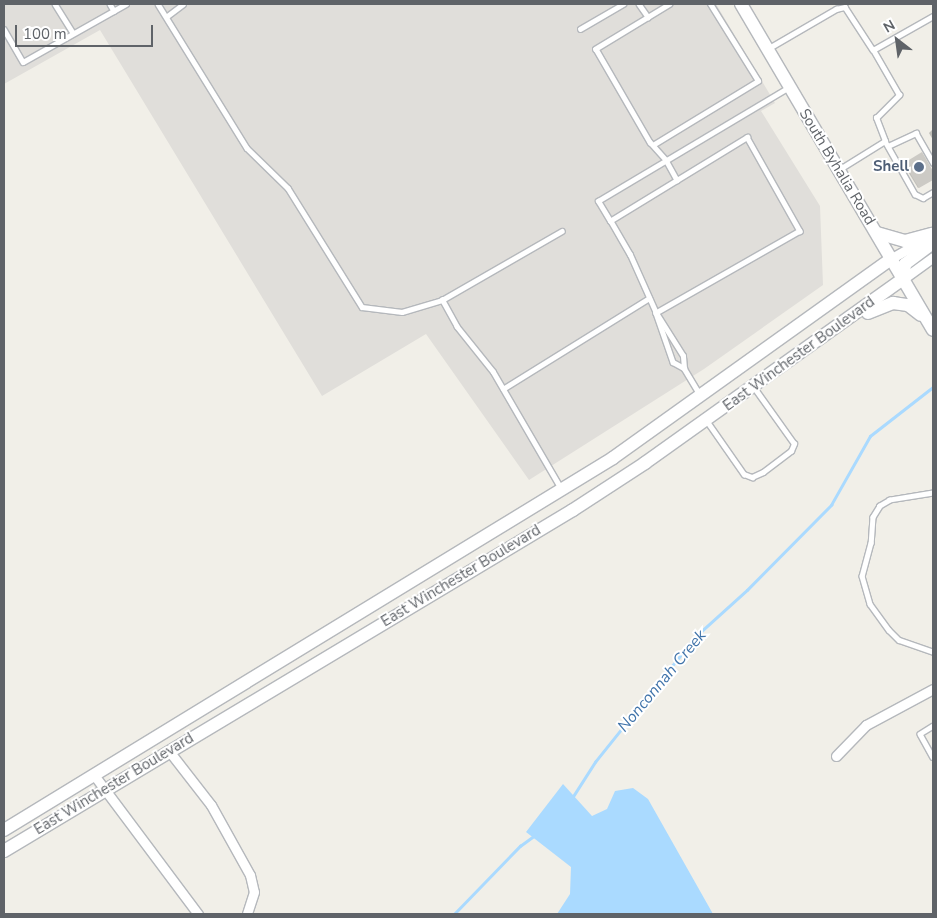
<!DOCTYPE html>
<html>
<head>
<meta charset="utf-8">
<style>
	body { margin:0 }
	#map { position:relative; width:937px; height:918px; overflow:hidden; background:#f1efe8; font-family:"Nunito Sans",sans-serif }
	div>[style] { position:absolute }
	.industrial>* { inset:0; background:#e0deda }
	.water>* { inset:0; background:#aadaff }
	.shadow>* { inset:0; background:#0003 }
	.stream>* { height:2.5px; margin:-1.25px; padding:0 1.25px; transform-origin:1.25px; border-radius:1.25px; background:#aadaff }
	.building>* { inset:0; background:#cccac5 }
	.roads { filter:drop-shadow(1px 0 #b5b8bc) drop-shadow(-1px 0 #b5b8bc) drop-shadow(0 1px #b5b8bc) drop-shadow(0 -1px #b5b8bc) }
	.lane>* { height:4.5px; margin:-2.25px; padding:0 2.25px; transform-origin:2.25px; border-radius:2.25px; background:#fff }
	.street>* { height:9px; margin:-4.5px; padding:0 4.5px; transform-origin:4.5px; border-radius:4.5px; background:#fff }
	.secondary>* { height:12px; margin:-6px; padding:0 6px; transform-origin:6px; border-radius:6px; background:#fff }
	.dots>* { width:14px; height:14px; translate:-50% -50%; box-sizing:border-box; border:2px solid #fff; border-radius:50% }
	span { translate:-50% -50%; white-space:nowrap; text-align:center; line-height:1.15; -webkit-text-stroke:4px #fff; paint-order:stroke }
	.street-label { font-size:15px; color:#5f6368 }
	.service-label { font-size:15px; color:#4e5e75; font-weight:700 }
	.right { translate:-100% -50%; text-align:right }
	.water-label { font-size:16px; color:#4174aa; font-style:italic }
	.frame { position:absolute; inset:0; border:5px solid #5f6368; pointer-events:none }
	.north { position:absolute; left:872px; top:15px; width:50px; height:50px; -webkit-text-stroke:4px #fff; paint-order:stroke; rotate:330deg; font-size:14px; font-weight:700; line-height:20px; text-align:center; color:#5f6368 }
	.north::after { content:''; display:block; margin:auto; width:18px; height:22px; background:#5f6368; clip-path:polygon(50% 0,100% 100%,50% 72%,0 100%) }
	.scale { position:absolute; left:15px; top:25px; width:138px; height:22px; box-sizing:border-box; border:2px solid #5f6368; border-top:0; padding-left:6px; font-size:15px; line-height:18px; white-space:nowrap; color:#5f6368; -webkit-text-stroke:4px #fff; paint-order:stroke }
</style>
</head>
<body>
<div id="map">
	<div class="industrial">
		<div style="clip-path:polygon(4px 4px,716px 4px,775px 103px,761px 111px,820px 206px,823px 285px,704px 369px,529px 480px,426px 334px,322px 396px,100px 30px,4px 84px)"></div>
	</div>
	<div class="water">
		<div style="clip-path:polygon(563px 784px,592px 816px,607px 809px,615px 791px,633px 788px,648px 799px,713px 914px,557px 914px,570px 894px,571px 867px,526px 832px)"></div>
	</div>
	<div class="shadow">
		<div style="clip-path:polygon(933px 129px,933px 140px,929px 133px)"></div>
		<div style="clip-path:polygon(922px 154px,933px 179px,918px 188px,904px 165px)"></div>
	</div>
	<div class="stream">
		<div style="left:572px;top:798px;width:43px;rotate:-57.4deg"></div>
		<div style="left:595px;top:762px;width:160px;rotate:-51.3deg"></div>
		<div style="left:695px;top:637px;width:70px;rotate:-42.1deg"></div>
		<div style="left:747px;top:590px;width:120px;rotate:-45.3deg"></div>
		<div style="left:831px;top:505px;width:79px;rotate:-60.5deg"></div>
		<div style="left:870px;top:436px;width:80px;rotate:-37.9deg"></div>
		<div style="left:454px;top:914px;width:95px;rotate:-45.9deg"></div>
		<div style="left:520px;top:846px;width:19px;rotate:-36deg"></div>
	</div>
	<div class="building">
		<div style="clip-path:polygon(922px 152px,933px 171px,933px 180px,919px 188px,904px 163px)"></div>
	</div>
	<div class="roads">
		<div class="lane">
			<div style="left:55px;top:4px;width:34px;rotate:58deg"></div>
			<div style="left:110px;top:4px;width:8px;rotate:60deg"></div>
			<div style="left:158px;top:4px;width:169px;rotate:58.3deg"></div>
			<div style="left:247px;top:148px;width:57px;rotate:44.3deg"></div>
			<div style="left:288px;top:188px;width:140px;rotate:58.1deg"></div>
			<div style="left:362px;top:307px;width:40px;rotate:7.1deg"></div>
			<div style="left:402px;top:312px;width:42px;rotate:-16.7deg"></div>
			<div style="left:639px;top:4px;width:16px;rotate:55deg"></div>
			<div style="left:670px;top:4px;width:87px;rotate:148.7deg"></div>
			<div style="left:596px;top:49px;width:108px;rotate:59.9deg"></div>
			<div style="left:650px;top:142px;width:24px;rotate:48deg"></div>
			<div style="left:666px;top:160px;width:23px;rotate:61deg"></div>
			<div style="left:166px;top:17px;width:21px;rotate:-37deg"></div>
			<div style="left:4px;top:29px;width:38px;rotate:60deg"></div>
			<div style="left:23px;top:62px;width:118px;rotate:-29.4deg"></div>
			<div style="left:580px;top:29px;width:50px;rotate:-30.2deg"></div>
			<div style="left:769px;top:48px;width:78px;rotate:-30.2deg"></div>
			<div style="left:836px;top:9px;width:9px;rotate:-13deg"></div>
			<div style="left:845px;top:7px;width:51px;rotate:56.9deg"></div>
			<div style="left:885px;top:141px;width:25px;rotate:-111deg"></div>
			<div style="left:876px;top:118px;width:33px;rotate:-45deg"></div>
			<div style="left:899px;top:95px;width:52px;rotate:-120deg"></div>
			<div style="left:873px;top:50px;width:69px;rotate:-29.5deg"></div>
			<div style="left:653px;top:145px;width:123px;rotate:-31.4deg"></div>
			<div style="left:758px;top:81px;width:91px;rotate:-121.9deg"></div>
			<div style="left:888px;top:146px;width:31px;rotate:-25deg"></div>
			<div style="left:916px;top:133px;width:34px;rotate:60deg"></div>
			<div style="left:840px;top:169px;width:53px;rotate:-31.9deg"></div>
			<div style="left:885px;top:141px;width:61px;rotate:60.5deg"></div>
			<div style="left:915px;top:194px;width:9px;rotate:27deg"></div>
			<div style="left:923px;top:198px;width:12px;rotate:-31deg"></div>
			<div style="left:610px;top:221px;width:161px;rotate:-31.5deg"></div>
			<div style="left:747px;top:137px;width:108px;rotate:60.6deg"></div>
			<div style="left:800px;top:231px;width:166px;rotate:150.3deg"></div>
			<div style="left:656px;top:313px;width:64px;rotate:-114.1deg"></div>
			<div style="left:630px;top:255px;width:39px;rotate:-120deg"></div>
			<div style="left:610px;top:221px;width:23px;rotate:-121deg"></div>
			<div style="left:598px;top:201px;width:222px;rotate:-30.8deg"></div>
			<div style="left:684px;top:368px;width:12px;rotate:-95deg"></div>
			<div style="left:683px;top:356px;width:51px;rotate:-122.1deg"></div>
			<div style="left:656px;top:313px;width:52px;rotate:70.9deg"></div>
			<div style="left:673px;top:362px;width:13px;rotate:29deg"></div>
			<div style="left:684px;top:368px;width:31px;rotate:59deg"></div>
			<div style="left:503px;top:389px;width:172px;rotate:-31.9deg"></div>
			<div style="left:707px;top:421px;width:65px;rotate:55.1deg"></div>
			<div style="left:744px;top:474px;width:9px;rotate:21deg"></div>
			<div style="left:752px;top:477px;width:12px;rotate:-24deg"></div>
			<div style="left:763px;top:472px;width:35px;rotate:-37deg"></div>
			<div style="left:791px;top:451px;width:8px;rotate:-67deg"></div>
			<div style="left:794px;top:444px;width:69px;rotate:-125.5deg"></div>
			<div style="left:561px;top:489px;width:135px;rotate:-120.2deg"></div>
			<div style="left:493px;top:372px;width:58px;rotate:-128.7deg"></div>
			<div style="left:457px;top:327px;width:31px;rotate:-119deg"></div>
			<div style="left:442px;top:300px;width:138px;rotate:-29.9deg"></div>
			<div style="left:933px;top:493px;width:44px;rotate:170.8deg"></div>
			<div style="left:890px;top:500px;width:12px;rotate:149deg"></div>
			<div style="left:880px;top:506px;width:13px;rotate:122deg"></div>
			<div style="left:873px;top:517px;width:26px;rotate:94deg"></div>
			<div style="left:871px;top:543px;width:34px;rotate:105deg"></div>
			<div style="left:862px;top:576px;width:29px;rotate:74deg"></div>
			<div style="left:870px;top:604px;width:32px;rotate:54deg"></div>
			<div style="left:889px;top:630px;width:14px;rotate:45deg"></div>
			<div style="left:899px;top:640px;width:36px;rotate:19deg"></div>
			<div style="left:933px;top:726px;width:15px;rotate:148deg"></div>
			<div style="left:920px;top:734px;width:26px;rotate:61deg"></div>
		</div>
		<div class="street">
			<div style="left:892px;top:258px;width:40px;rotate:-29.7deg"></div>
			<div style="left:903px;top:279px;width:37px;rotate:-36deg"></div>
			<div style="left:169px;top:751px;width:68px;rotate:52.1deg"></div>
			<div style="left:211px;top:805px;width:80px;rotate:60.9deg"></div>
			<div style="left:250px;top:875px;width:17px;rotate:77deg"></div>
			<div style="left:254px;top:892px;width:23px;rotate:108deg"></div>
			<div style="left:836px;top:756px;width:43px;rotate:-45.9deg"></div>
			<div style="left:866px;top:725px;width:76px;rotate:-28.2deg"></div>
			<div style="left:94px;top:775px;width:174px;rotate:53.2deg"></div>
		</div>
		<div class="secondary">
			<div style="left:741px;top:4px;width:378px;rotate:59.5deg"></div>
			<div style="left:877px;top:233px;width:29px;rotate:16deg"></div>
			<div style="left:905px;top:241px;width:28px;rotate:-15deg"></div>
			<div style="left:903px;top:279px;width:15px;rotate:-82deg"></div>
			<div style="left:905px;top:264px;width:35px;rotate:-37deg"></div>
			<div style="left:868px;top:313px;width:27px;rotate:-22deg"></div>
			<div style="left:893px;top:303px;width:15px;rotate:8deg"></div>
			<div style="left:908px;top:305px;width:16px;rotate:38deg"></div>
			<div style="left:4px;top:830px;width:714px;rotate:-31.42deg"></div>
			<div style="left:613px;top:458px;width:343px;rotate:-35.6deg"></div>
			<div style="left:4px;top:851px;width:663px;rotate:-30.93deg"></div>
			<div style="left:573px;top:510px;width:86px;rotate:-33.1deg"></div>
			<div style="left:645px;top:463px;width:317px;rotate:-35.5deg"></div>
		</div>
	</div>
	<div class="dots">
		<div style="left:919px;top:167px;background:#5c6f8a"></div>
	</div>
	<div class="street-label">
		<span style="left:837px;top:167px;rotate:59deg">South Byhalia Road</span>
		<span style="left:799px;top:354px;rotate:-36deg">East Winchester Boulevard</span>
		<span style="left:461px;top:576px;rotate:-31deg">East Winchester Boulevard</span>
		<span style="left:114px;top:784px;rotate:-31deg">East Winchester Boulevard</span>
	</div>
	<div class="service-label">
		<span class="right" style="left:909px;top:167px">Shell</span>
	</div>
	<div class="water-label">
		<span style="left:662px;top:681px;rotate:-50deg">Nonconnah Creek</span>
	</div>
	<div class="frame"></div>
	<div class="north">N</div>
	<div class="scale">100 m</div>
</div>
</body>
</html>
